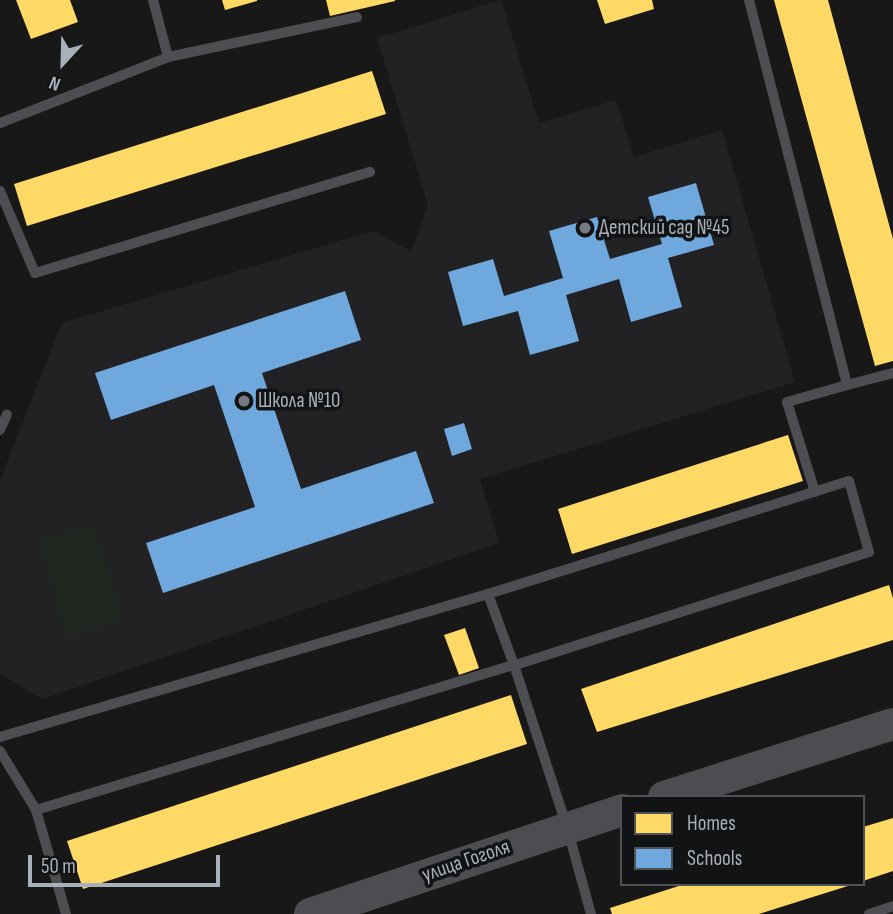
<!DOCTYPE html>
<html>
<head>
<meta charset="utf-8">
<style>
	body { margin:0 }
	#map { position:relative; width:893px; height:914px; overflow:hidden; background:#181819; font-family:"Sofia Sans Condensed",sans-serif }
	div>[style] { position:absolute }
	.built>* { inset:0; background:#222225 }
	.green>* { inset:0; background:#1e261f }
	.homes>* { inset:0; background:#ffd966 }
	.schools>* { inset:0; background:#6fa8dc }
	.service>* { height:10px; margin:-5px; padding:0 5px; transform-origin:5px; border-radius:5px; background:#4c4e52 }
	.secondary>* { height:32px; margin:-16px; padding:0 16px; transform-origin:16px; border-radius:16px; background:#4b4d50 }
	.dots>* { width:19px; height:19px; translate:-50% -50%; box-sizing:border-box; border:4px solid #121315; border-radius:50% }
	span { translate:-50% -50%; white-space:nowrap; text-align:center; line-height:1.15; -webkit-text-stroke:7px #121315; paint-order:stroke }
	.poi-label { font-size:21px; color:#aab0ba }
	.left { translate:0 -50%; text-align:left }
	.street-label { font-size:21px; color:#aab0ba }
	.legend { position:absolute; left:620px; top:795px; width:245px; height:91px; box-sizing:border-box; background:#121315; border:2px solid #4f5257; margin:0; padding:9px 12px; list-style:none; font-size:21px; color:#aab0ba }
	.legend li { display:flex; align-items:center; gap:14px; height:35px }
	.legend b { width:35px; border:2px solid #4f5257 }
	.north { position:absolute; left:28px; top:28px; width:70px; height:70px; -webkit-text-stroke:5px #121315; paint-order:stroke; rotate:202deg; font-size:19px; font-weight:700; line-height:28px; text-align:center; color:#aab0ba }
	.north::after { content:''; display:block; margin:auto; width:24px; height:32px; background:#aab0ba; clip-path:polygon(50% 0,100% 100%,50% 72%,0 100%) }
	.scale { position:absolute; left:28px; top:855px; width:192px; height:32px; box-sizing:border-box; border:4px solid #aab0ba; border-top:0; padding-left:9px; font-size:21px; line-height:24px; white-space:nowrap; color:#aab0ba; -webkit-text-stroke:5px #121315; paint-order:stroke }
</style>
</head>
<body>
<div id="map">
	<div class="built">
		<div style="clip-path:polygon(501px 0,539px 123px,616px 100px,634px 157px,722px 130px,795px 382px,480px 479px,499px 543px,42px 699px,0 674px,0 480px,62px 323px,373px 231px,411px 251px,428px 205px,377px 38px)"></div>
	</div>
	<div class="green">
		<div style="clip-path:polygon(94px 525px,124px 619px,68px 637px,38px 542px)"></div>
	</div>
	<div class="homes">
		<div style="clip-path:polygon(16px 0,70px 0,78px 22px,31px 39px)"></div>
		<div style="clip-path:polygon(222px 0,257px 0,257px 1px,225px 10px)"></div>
		<div style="clip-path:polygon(326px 0,395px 0,395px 1px,330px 16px)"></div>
		<div style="clip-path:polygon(597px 0,652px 0,654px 9px,605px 24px)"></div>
		<div style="clip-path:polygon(774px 0,828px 0,893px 239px,893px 361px,875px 366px)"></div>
		<div style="clip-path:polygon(372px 71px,386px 114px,27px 226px,14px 184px)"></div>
		<div style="clip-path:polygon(788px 435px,803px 481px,572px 554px,558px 509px)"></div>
		<div style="clip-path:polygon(889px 585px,893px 598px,893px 640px,597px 732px,581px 689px)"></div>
		<div style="clip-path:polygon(465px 628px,479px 668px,459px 675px,444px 635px)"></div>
		<div style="clip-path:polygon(511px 695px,527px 744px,83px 889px,67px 841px)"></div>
		<div style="clip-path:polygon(893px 818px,893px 871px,863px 881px,863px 827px)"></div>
		<div style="clip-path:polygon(685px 884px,850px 884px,851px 885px,759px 914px,612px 914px,610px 908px)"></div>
	</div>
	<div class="schools">
		<div style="clip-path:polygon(696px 183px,714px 245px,668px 258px,682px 307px,631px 322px,619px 279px,566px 295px,579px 341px,530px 355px,518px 311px,463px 326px,448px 272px,493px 259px,504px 296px,563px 278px,549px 231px,597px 217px,610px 259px,662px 244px,648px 197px)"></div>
		<div style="clip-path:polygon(345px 291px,361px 340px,262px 373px,301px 489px,416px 451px,434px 503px,163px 593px,146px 543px,255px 507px,214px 385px,111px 420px,95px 373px)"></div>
		<div style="clip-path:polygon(464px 423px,472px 449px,452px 456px,444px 429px)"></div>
	</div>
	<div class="service">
		<div style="left:749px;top:0;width:397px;rotate:75.7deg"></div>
		<div style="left:847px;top:385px;width:48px;rotate:-14.6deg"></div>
		<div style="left:168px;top:57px;width:193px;rotate:-11.9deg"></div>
		<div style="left:0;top:123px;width:180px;rotate:-21.4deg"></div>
		<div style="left:168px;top:57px;width:59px;rotate:-104.7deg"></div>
		<div style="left:0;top:191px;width:89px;rotate:66.9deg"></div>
		<div style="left:35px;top:273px;width:350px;rotate:-16.8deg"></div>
		<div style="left:0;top:430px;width:17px;rotate:-66deg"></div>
		<div style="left:815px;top:492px;width:94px;rotate:-107.3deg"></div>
		<div style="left:787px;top:402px;width:62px;rotate:-15.8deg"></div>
		<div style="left:0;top:737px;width:509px;rotate:-16.33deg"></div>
		<div style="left:488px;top:594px;width:378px;rotate:-17.4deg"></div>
		<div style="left:849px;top:481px;width:74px;rotate:74.3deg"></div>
		<div style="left:869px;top:552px;width:373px;rotate:162.3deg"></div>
		<div style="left:514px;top:665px;width:76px;rotate:-110.1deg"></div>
		<div style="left:0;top:751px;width:69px;rotate:58.6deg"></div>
		<div style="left:66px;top:914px;width:108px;rotate:-106.1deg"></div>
		<div style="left:36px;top:810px;width:500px;rotate:-16.9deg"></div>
		<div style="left:514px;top:665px;width:170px;rotate:71.9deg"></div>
		<div style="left:567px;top:827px;width:90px;rotate:74.6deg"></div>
		<div style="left:869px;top:914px;width:25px;rotate:-18deg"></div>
	</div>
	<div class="secondary">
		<div style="left:664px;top:797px;width:240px;rotate:-17.7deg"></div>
		<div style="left:310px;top:914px;width:329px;rotate:-18.4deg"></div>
	</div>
	<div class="dots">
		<div style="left:585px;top:228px;background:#777b82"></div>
		<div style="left:244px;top:401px;background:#777b82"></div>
	</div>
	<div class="poi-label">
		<span class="left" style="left:599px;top:228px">Детский сад №45</span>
		<span class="left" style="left:258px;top:401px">Школа №10</span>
	</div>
	<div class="street-label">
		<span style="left:466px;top:861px;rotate:-19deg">улица Гоголя</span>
	</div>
	<ul class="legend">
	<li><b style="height:19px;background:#ffd966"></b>Homes</li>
	<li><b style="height:19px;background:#6fa8dc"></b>Schools</li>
	</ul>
	<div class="north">N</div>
	<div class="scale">50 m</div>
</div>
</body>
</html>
